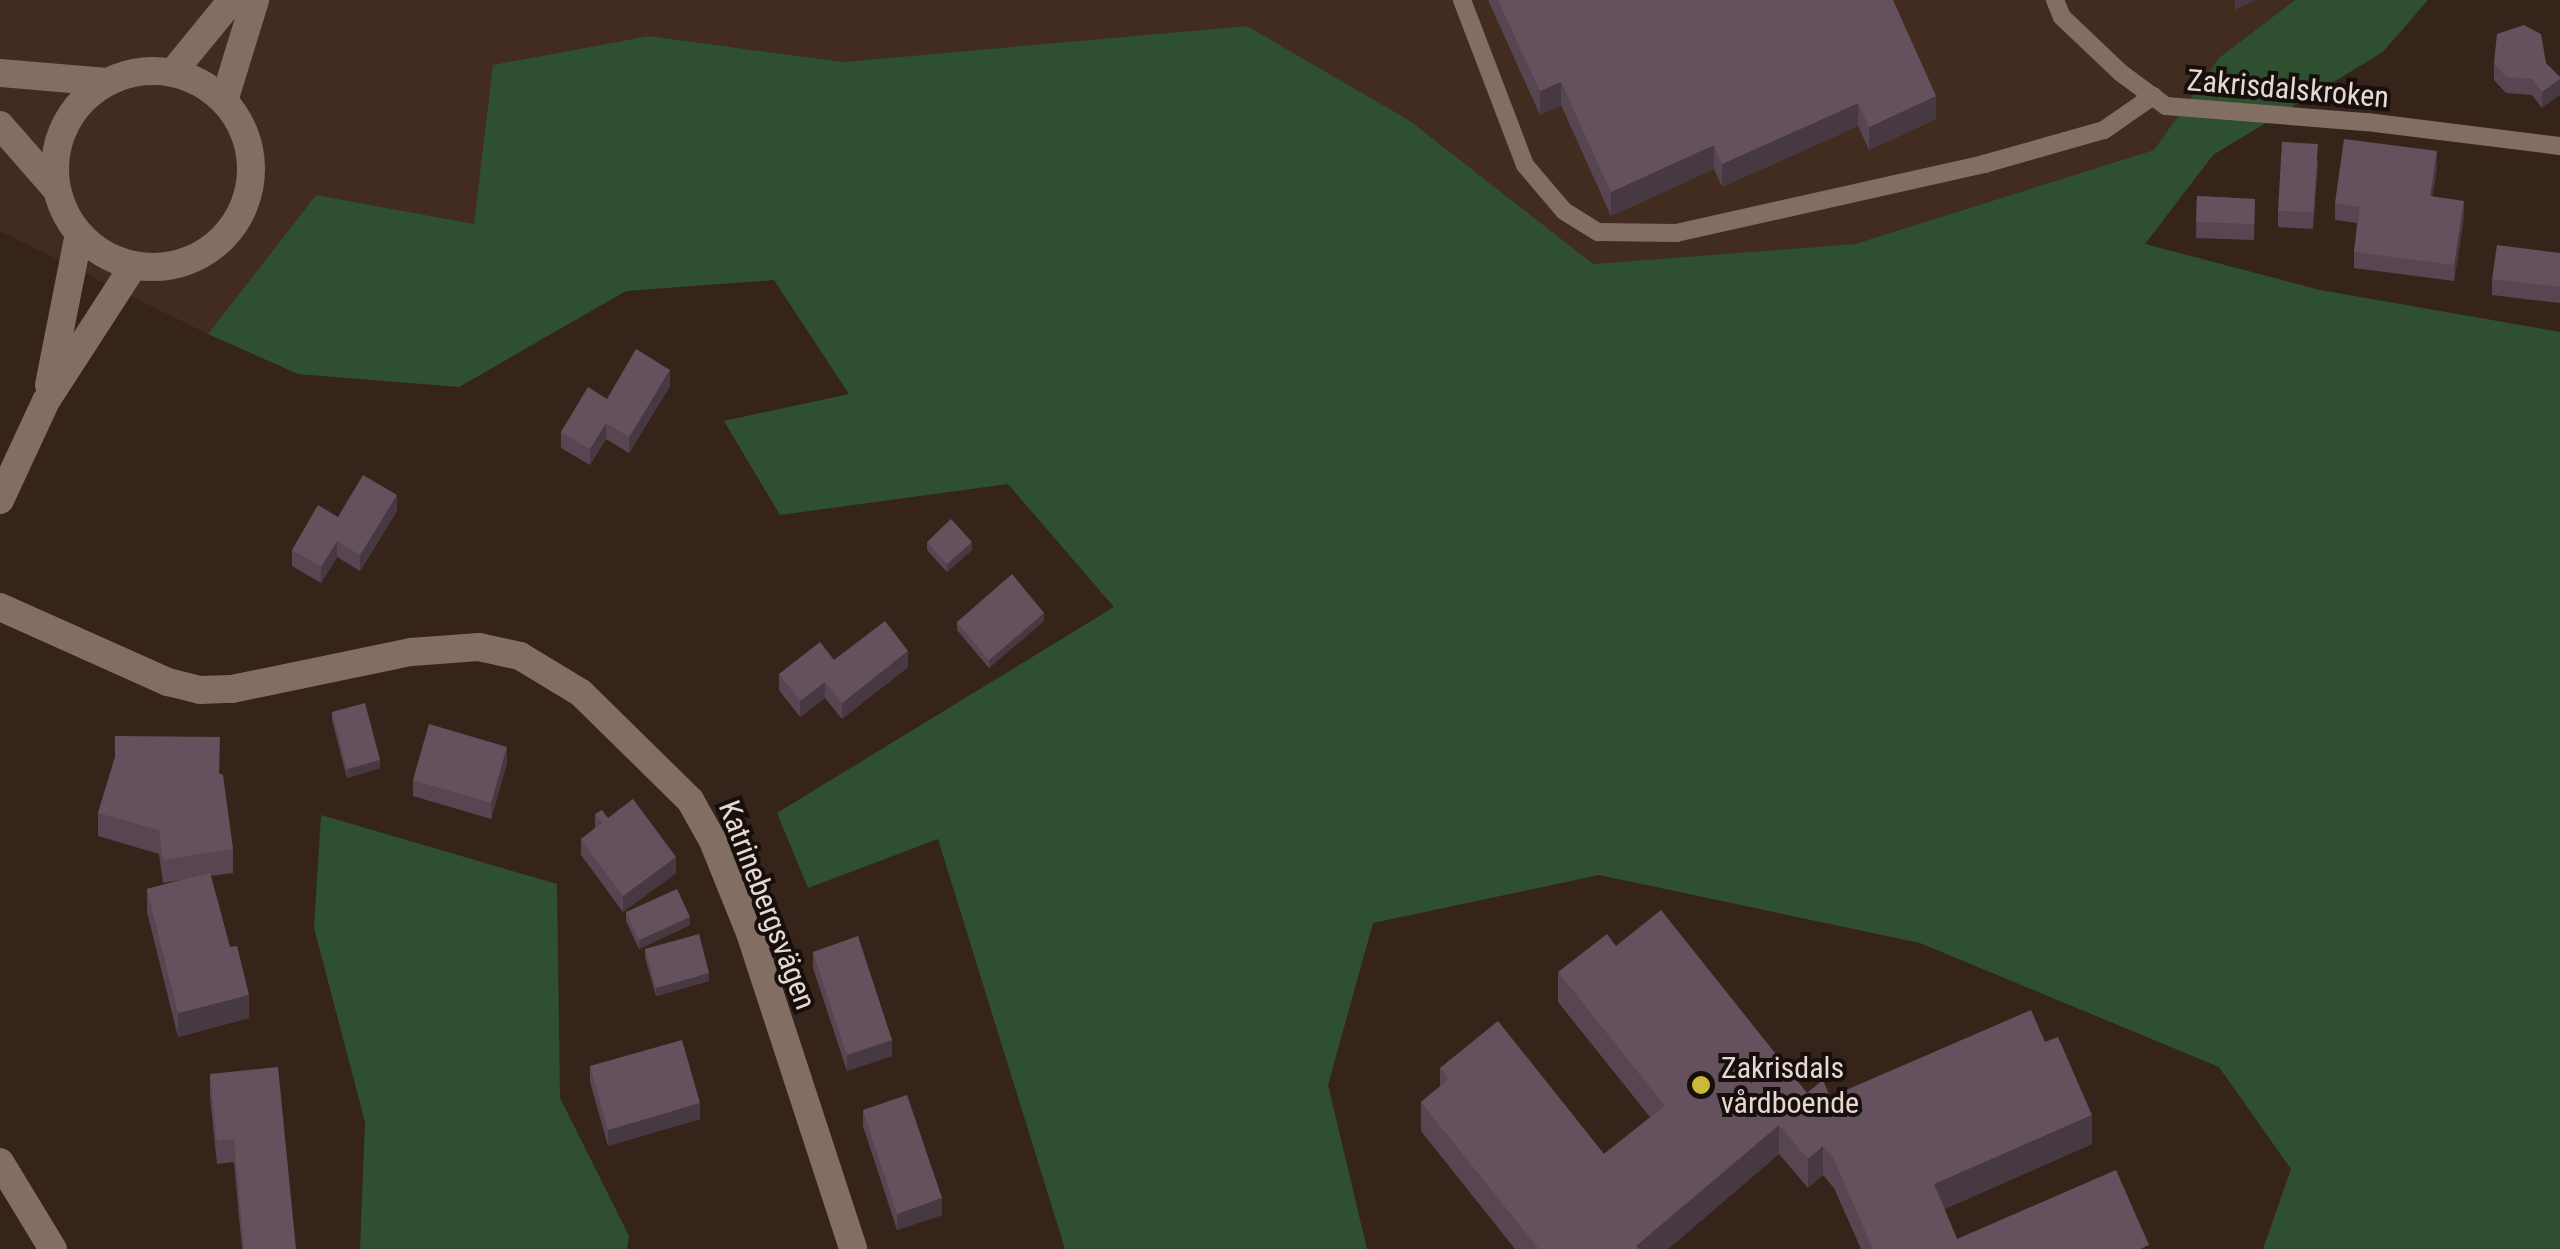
<!DOCTYPE html>
<html>
<head>
<meta charset="utf-8">
<style>
	body { margin:0 }
	#map { position:relative; width:2560px; height:1249px; overflow:hidden; background:#36241b; font-family:"Roboto Condensed",sans-serif }
	div>[style] { position:absolute }
	.built>* { inset:0; background:#422b1f }
	.green>* { inset:0; background:#2e5031 }
	.service>* { height:18px; margin:-9px; padding:0 9px; transform-origin:9px; border-radius:9px; background:#836e63 }
	.minor>* { height:28px; margin:-14px; padding:0 14px; transform-origin:14px; border-radius:14px; background:#836e63 }
	.minor>.ring { margin:-14px; padding:0; box-sizing:content-box; background:none; border:28px solid #836e63; border-radius:50% }
	.wall>* { inset:0; background:#574651 }
	.shaded-wall>* { inset:0; background:#473942 }
	.building>* { inset:0; background:#65515e }
	.dots>* { width:28px; height:28px; translate:-50% -50%; box-sizing:border-box; border:5px solid #170f0b; border-radius:50% }
	span { translate:-50% -50%; white-space:nowrap; text-align:center; line-height:1.15; -webkit-text-stroke:8px #170f0b; paint-order:stroke }
	.street-label { font-size:30px; color:#e6d9d3 }
	.poi-label { font-size:30px; color:#e6d9d3 }
	.left { translate:0 -50%; text-align:left }
</style>
</head>
<body>
<div id="map">
	<div class="built">
		<div style="clip-path:polygon(0 0,2295px 0,2219px 58px,2154px 150px,1855px 244px,1593px 264px,1247px 26px,843px 62px,649px 36px,474px 224px,316px 195px,208px 334px,0 231px)"></div>
	</div>
	<div class="green">
		<div style="clip-path:polygon(2295px 0,2428px 0,2383px 52px,2213px 155px,2145px 244px,2320px 290px,2560px 332px,2560px 1249px,2263px 1249px,2291px 1169px,2219px 1067px,1920px 943px,1599px 875px,1373px 923px,1328px 1085px,1367px 1249px,1065px 1249px,938px 839px,808px 888px,777px 813px,1114px 607px,1008px 484px,780px 515px,724px 421px,849px 394px,774px 280px,626px 291px,459px 387px,298px 374px,208px 334px,316px 195px,474px 224px,493px 65px,649px 36px,843px 62px,1247px 26px,1410px 121px,1593px 264px,1855px 244px,2154px 150px,2219px 58px)"></div>
		<div style="clip-path:polygon(321px 815px,557px 884px,560px 1098px,629px 1236px,627px 1249px,360px 1249px,365px 1122px,314px 928px)"></div>
	</div>
	<div class="service">
		<div style="left:1462px;top:0;width:177px;rotate:69.1deg"></div>
		<div style="left:1525px;top:165px;width:60px;rotate:49.7deg"></div>
		<div style="left:1564px;top:211px;width:40px;rotate:32deg"></div>
		<div style="left:1598px;top:232px;width:78px;rotate:0.7deg"></div>
		<div style="left:1676px;top:233px;width:316px;rotate:-12.6deg"></div>
		<div style="left:1984px;top:164px;width:125px;rotate:-15.8deg"></div>
		<div style="left:2104px;top:130px;width:60px;rotate:-34.8deg"></div>
		<div style="left:2055px;top:0;width:18px;rotate:68deg"></div>
		<div style="left:2062px;top:17px;width:81px;rotate:43.5deg"></div>
		<div style="left:2121px;top:73px;width:56px;rotate:36.3deg"></div>
		<div style="left:2166px;top:106px;width:202px;rotate:4.6deg"></div>
		<div style="left:2367px;top:122px;width:194px;rotate:7.1deg"></div>
	</div>
	<div class="minor">
		<div class="ring" style="left:55px;top:71px;width:168px;height:168px"></div>
		<div style="left:173px;top:72px;width:93px;rotate:-50.7deg"></div>
		<div style="left:0;top:73px;width:107px;rotate:4.8deg"></div>
		<div style="left:224px;top:101px;width:106px;rotate:-72.9deg"></div>
		<div style="left:0;top:125px;width:86px;rotate:48.8deg"></div>
		<div style="left:49px;top:385px;width:154px;rotate:-78.8deg"></div>
		<div style="left:0;top:500px;width:109px;rotate:-65.1deg"></div>
		<div style="left:46px;top:401px;width:162px;rotate:-57.1deg"></div>
		<div style="left:0;top:607px;width:184px;rotate:24.1deg"></div>
		<div style="left:168px;top:682px;width:33px;rotate:14deg"></div>
		<div style="left:200px;top:690px;width:32px;rotate:-2deg"></div>
		<div style="left:232px;top:689px;width:183px;rotate:-11.7deg"></div>
		<div style="left:411px;top:652px;width:68px;rotate:-4.2deg"></div>
		<div style="left:479px;top:647px;width:42px;rotate:12.4deg"></div>
		<div style="left:520px;top:656px;width:71px;rotate:31.2deg"></div>
		<div style="left:581px;top:693px;width:153px;rotate:44.5deg"></div>
		<div style="left:690px;top:800px;width:47px;rotate:60.7deg"></div>
		<div style="left:713px;top:841px;width:99px;rotate:68.1deg"></div>
		<div style="left:750px;top:933px;width:332px;rotate:71.9deg"></div>
		<div style="left:0;top:1162px;width:102px;rotate:58.7deg"></div>
	</div>
	<div class="wall">
		<div style="clip-path:polygon(1488px 0,1893px 0,1936px 119px,1869px 150px,1858px 126px,1722px 187px,1714px 169px,1611px 216px,1561px 105px,1540px 115px)"></div>
		<div style="clip-path:polygon(2494px 63px,2546px 63px,2542px 108px,2532px 95px,2506px 93px,2494px 80px)"></div>
		<div style="clip-path:polygon(2318px 160px,2313px 229px,2278px 227px,2278px 211px)"></div>
		<div style="clip-path:polygon(2437px 168px,2432px 197px,2464px 217px,2454px 281px,2354px 268px,2354px 252px,2357px 223px,2335px 220px,2335px 203px)"></div>
		<div style="clip-path:polygon(2197px 196px,2255px 199px,2254px 240px,2196px 238px)"></div>
		<div style="clip-path:polygon(2560px 253px,2560px 303px,2492px 295px,2492px 279px)"></div>
		<div style="clip-path:polygon(670px 386px,629px 453px,606px 439px,590px 465px,561px 448px,561px 432px,607px 399px)"></div>
		<div style="clip-path:polygon(397px 511px,360px 571px,337px 557px,321px 583px,292px 566px,292px 550px)"></div>
		<div style="clip-path:polygon(927px 542px,972px 550px,947px 572px,927px 550px)"></div>
		<div style="clip-path:polygon(1044px 621px,989px 668px,957px 630px,957px 622px)"></div>
		<div style="clip-path:polygon(834px 660px,908px 667px,842px 719px,825px 698px,800px 717px,779px 690px,779px 674px)"></div>
		<div style="clip-path:polygon(332px 712px,380px 768px,347px 778px,332px 720px)"></div>
		<div style="clip-path:polygon(115px 757px,219px 773px,233px 849px,233px 873px,211px 876px,249px 1018px,178px 1037px,147px 912px,147px 889px,180px 880px,163px 883px,159px 854px,98px 836px,98px 813px)"></div>
		<div style="clip-path:polygon(507px 763px,491px 819px,413px 796px,413px 780px)"></div>
		<div style="clip-path:polygon(595px 814px,608px 818px,676px 873px,623px 912px,581px 855px,581px 839px,595px 828px)"></div>
		<div style="clip-path:polygon(626px 912px,690px 925px,639px 949px,626px 921px)"></div>
		<div style="clip-path:polygon(1616px 946px,1807px 1093px,2092px 1144px,1944px 1209px,1957px 1239px,2149px 1249px,1861px 1249px,1834px 1188px,1823px 1175px,1808px 1188px,1779px 1154px,1668px 1249px,1515px 1249px,1421px 1131px,1421px 1102px,1440px 1086px,1440px 1068px,1604px 1154px,1650px 1117px,1558px 1002px,1558px 972px)"></div>
		<div style="clip-path:polygon(645px 949px,709px 981px,656px 996px,645px 957px)"></div>
		<div style="clip-path:polygon(813px 952px,892px 1056px,847px 1071px,813px 968px)"></div>
		<div style="clip-path:polygon(590px 1066px,700px 1119px,608px 1146px,590px 1082px)"></div>
		<div style="clip-path:polygon(210px 1074px,296px 1249px,242px 1249px,234px 1162px,217px 1164px,210px 1097px)"></div>
		<div style="clip-path:polygon(863px 1110px,942px 1215px,897px 1230px,863px 1126px)"></div>
	</div>
	<div class="shaded-wall">
		<div style="clip-path:polygon(2235px 0,2256px 0,2235px 10px)"></div>
		<div style="clip-path:polygon(2560px 79px,2560px 95px,2542px 108px,2542px 92px)"></div>
		<div style="clip-path:polygon(1561px 82px,1561px 105px,1540px 115px,1540px 91px)"></div>
		<div style="clip-path:polygon(1936px 96px,1936px 119px,1869px 150px,1869px 127px)"></div>
		<div style="clip-path:polygon(1858px 103px,1858px 126px,1722px 187px,1722px 164px)"></div>
		<div style="clip-path:polygon(1714px 145px,1714px 169px,1611px 216px,1611px 192px)"></div>
		<div style="clip-path:polygon(2437px 151px,2437px 168px,2430px 212px,2430px 196px)"></div>
		<div style="clip-path:polygon(2464px 201px,2464px 217px,2454px 281px,2454px 265px)"></div>
		<div style="clip-path:polygon(670px 370px,670px 386px,629px 453px,629px 437px)"></div>
		<div style="clip-path:polygon(606px 423px,606px 439px,590px 465px,590px 449px)"></div>
		<div style="clip-path:polygon(397px 495px,397px 511px,360px 571px,360px 555px)"></div>
		<div style="clip-path:polygon(337px 541px,337px 557px,321px 583px,321px 567px)"></div>
		<div style="clip-path:polygon(972px 542px,972px 550px,947px 572px,947px 564px)"></div>
		<div style="clip-path:polygon(1044px 613px,1044px 621px,989px 668px,989px 660px)"></div>
		<div style="clip-path:polygon(908px 651px,908px 667px,842px 719px,842px 703px)"></div>
		<div style="clip-path:polygon(825px 682px,825px 698px,800px 717px,800px 701px)"></div>
		<div style="clip-path:polygon(507px 747px,507px 763px,491px 819px,491px 803px)"></div>
		<div style="clip-path:polygon(380px 760px,380px 768px,347px 778px,347px 769px)"></div>
		<div style="clip-path:polygon(676px 857px,676px 873px,623px 912px,623px 896px)"></div>
		<div style="clip-path:polygon(690px 917px,690px 925px,639px 949px,639px 940px)"></div>
		<div style="clip-path:polygon(709px 973px,709px 981px,656px 996px,656px 988px)"></div>
		<div style="clip-path:polygon(249px 995px,249px 1018px,178px 1037px,178px 1013px)"></div>
		<div style="clip-path:polygon(892px 1040px,892px 1056px,847px 1071px,847px 1055px)"></div>
		<div style="clip-path:polygon(700px 1103px,700px 1119px,608px 1146px,608px 1130px)"></div>
		<div style="clip-path:polygon(2092px 1115px,2092px 1144px,1934px 1214px,1934px 1184px)"></div>
		<div style="clip-path:polygon(1779px 1125px,1779px 1154px,1668px 1249px,1636px 1249px,1636px 1246px)"></div>
		<div style="clip-path:polygon(1823px 1146px,1823px 1175px,1808px 1188px,1808px 1159px)"></div>
		<div style="clip-path:polygon(942px 1198px,942px 1215px,897px 1230px,897px 1214px)"></div>
	</div>
	<div class="building">
		<div style="clip-path:polygon(1498px 0,1893px 0,1936px 96px,1869px 127px,1858px 103px,1722px 164px,1714px 145px,1611px 192px,1561px 82px,1540px 91px)"></div>
		<div style="clip-path:polygon(2524px 25px,2541px 34px,2546px 63px,2560px 77px,2560px 79px,2542px 92px,2532px 79px,2506px 77px,2494px 63px,2497px 34px)"></div>
		<div style="clip-path:polygon(2344px 139px,2437px 151px,2430px 196px,2464px 201px,2454px 265px,2354px 252px,2360px 207px,2335px 203px)"></div>
		<div style="clip-path:polygon(2282px 142px,2318px 144px,2313px 212px,2278px 211px)"></div>
		<div style="clip-path:polygon(2197px 196px,2255px 199px,2254px 224px,2196px 222px)"></div>
		<div style="clip-path:polygon(2497px 245px,2560px 253px,2560px 287px,2492px 279px)"></div>
		<div style="clip-path:polygon(636px 349px,670px 370px,629px 437px,606px 423px,590px 449px,561px 432px,588px 387px,607px 399px)"></div>
		<div style="clip-path:polygon(363px 475px,397px 495px,360px 555px,337px 541px,321px 567px,292px 550px,318px 505px,338px 517px)"></div>
		<div style="clip-path:polygon(951px 519px,972px 542px,947px 564px,927px 542px)"></div>
		<div style="clip-path:polygon(1012px 574px,1044px 613px,989px 660px,957px 622px)"></div>
		<div style="clip-path:polygon(885px 621px,908px 651px,842px 703px,825px 682px,800px 701px,779px 674px,820px 642px,834px 660px)"></div>
		<div style="clip-path:polygon(365px 703px,380px 760px,347px 769px,332px 712px)"></div>
		<div style="clip-path:polygon(429px 724px,507px 747px,491px 803px,413px 780px)"></div>
		<div style="clip-path:polygon(115px 736px,220px 737px,219px 773px,223px 775px,233px 849px,163px 860px,159px 830px,98px 813px,115px 757px)"></div>
		<div style="clip-path:polygon(633px 799px,676px 857px,623px 896px,581px 839px,602px 823px,595px 814px,602px 810px,608px 818px)"></div>
		<div style="clip-path:polygon(210px 873px,230px 947px,237px 946px,249px 995px,178px 1013px,147px 889px)"></div>
		<div style="clip-path:polygon(677px 889px,690px 917px,639px 940px,626px 912px)"></div>
		<div style="clip-path:polygon(1661px 910px,1807px 1093px,1823px 1080px,1830px 1097px,2031px 1010px,2045px 1042px,2058px 1037px,2092px 1115px,1934px 1184px,1957px 1239px,2116px 1170px,2149px 1245px,2140px 1249px,1873px 1249px,1834px 1159px,1823px 1146px,1808px 1159px,1779px 1125px,1636px 1246px,1639px 1249px,1539px 1249px,1421px 1102px,1449px 1079px,1440px 1068px,1498px 1021px,1604px 1154px,1665px 1106px,1558px 972px,1607px 934px,1616px 946px)"></div>
		<div style="clip-path:polygon(699px 934px,709px 973px,656px 988px,645px 949px)"></div>
		<div style="clip-path:polygon(858px 936px,892px 1040px,847px 1055px,813px 952px)"></div>
		<div style="clip-path:polygon(682px 1040px,700px 1103px,608px 1130px,590px 1066px)"></div>
		<div style="clip-path:polygon(278px 1067px,296px 1249px,244px 1249px,234px 1139px,217px 1141px,210px 1074px)"></div>
		<div style="clip-path:polygon(907px 1095px,942px 1198px,897px 1214px,863px 1110px)"></div>
	</div>
	<div class="dots">
		<div style="left:1701px;top:1085px;background:#cbba39"></div>
	</div>
	<div class="street-label">
		<span style="left:2288px;top:89px;rotate:5deg">Zakrisdalskroken</span>
		<span style="left:767px;top:905px;rotate:69deg">Katrinebergsvägen</span>
	</div>
	<div class="poi-label">
		<span class="left" style="left:1721px;top:1085px">Zakrisdals<br>vårdboende</span>
	</div>
</div>
</body>
</html>
